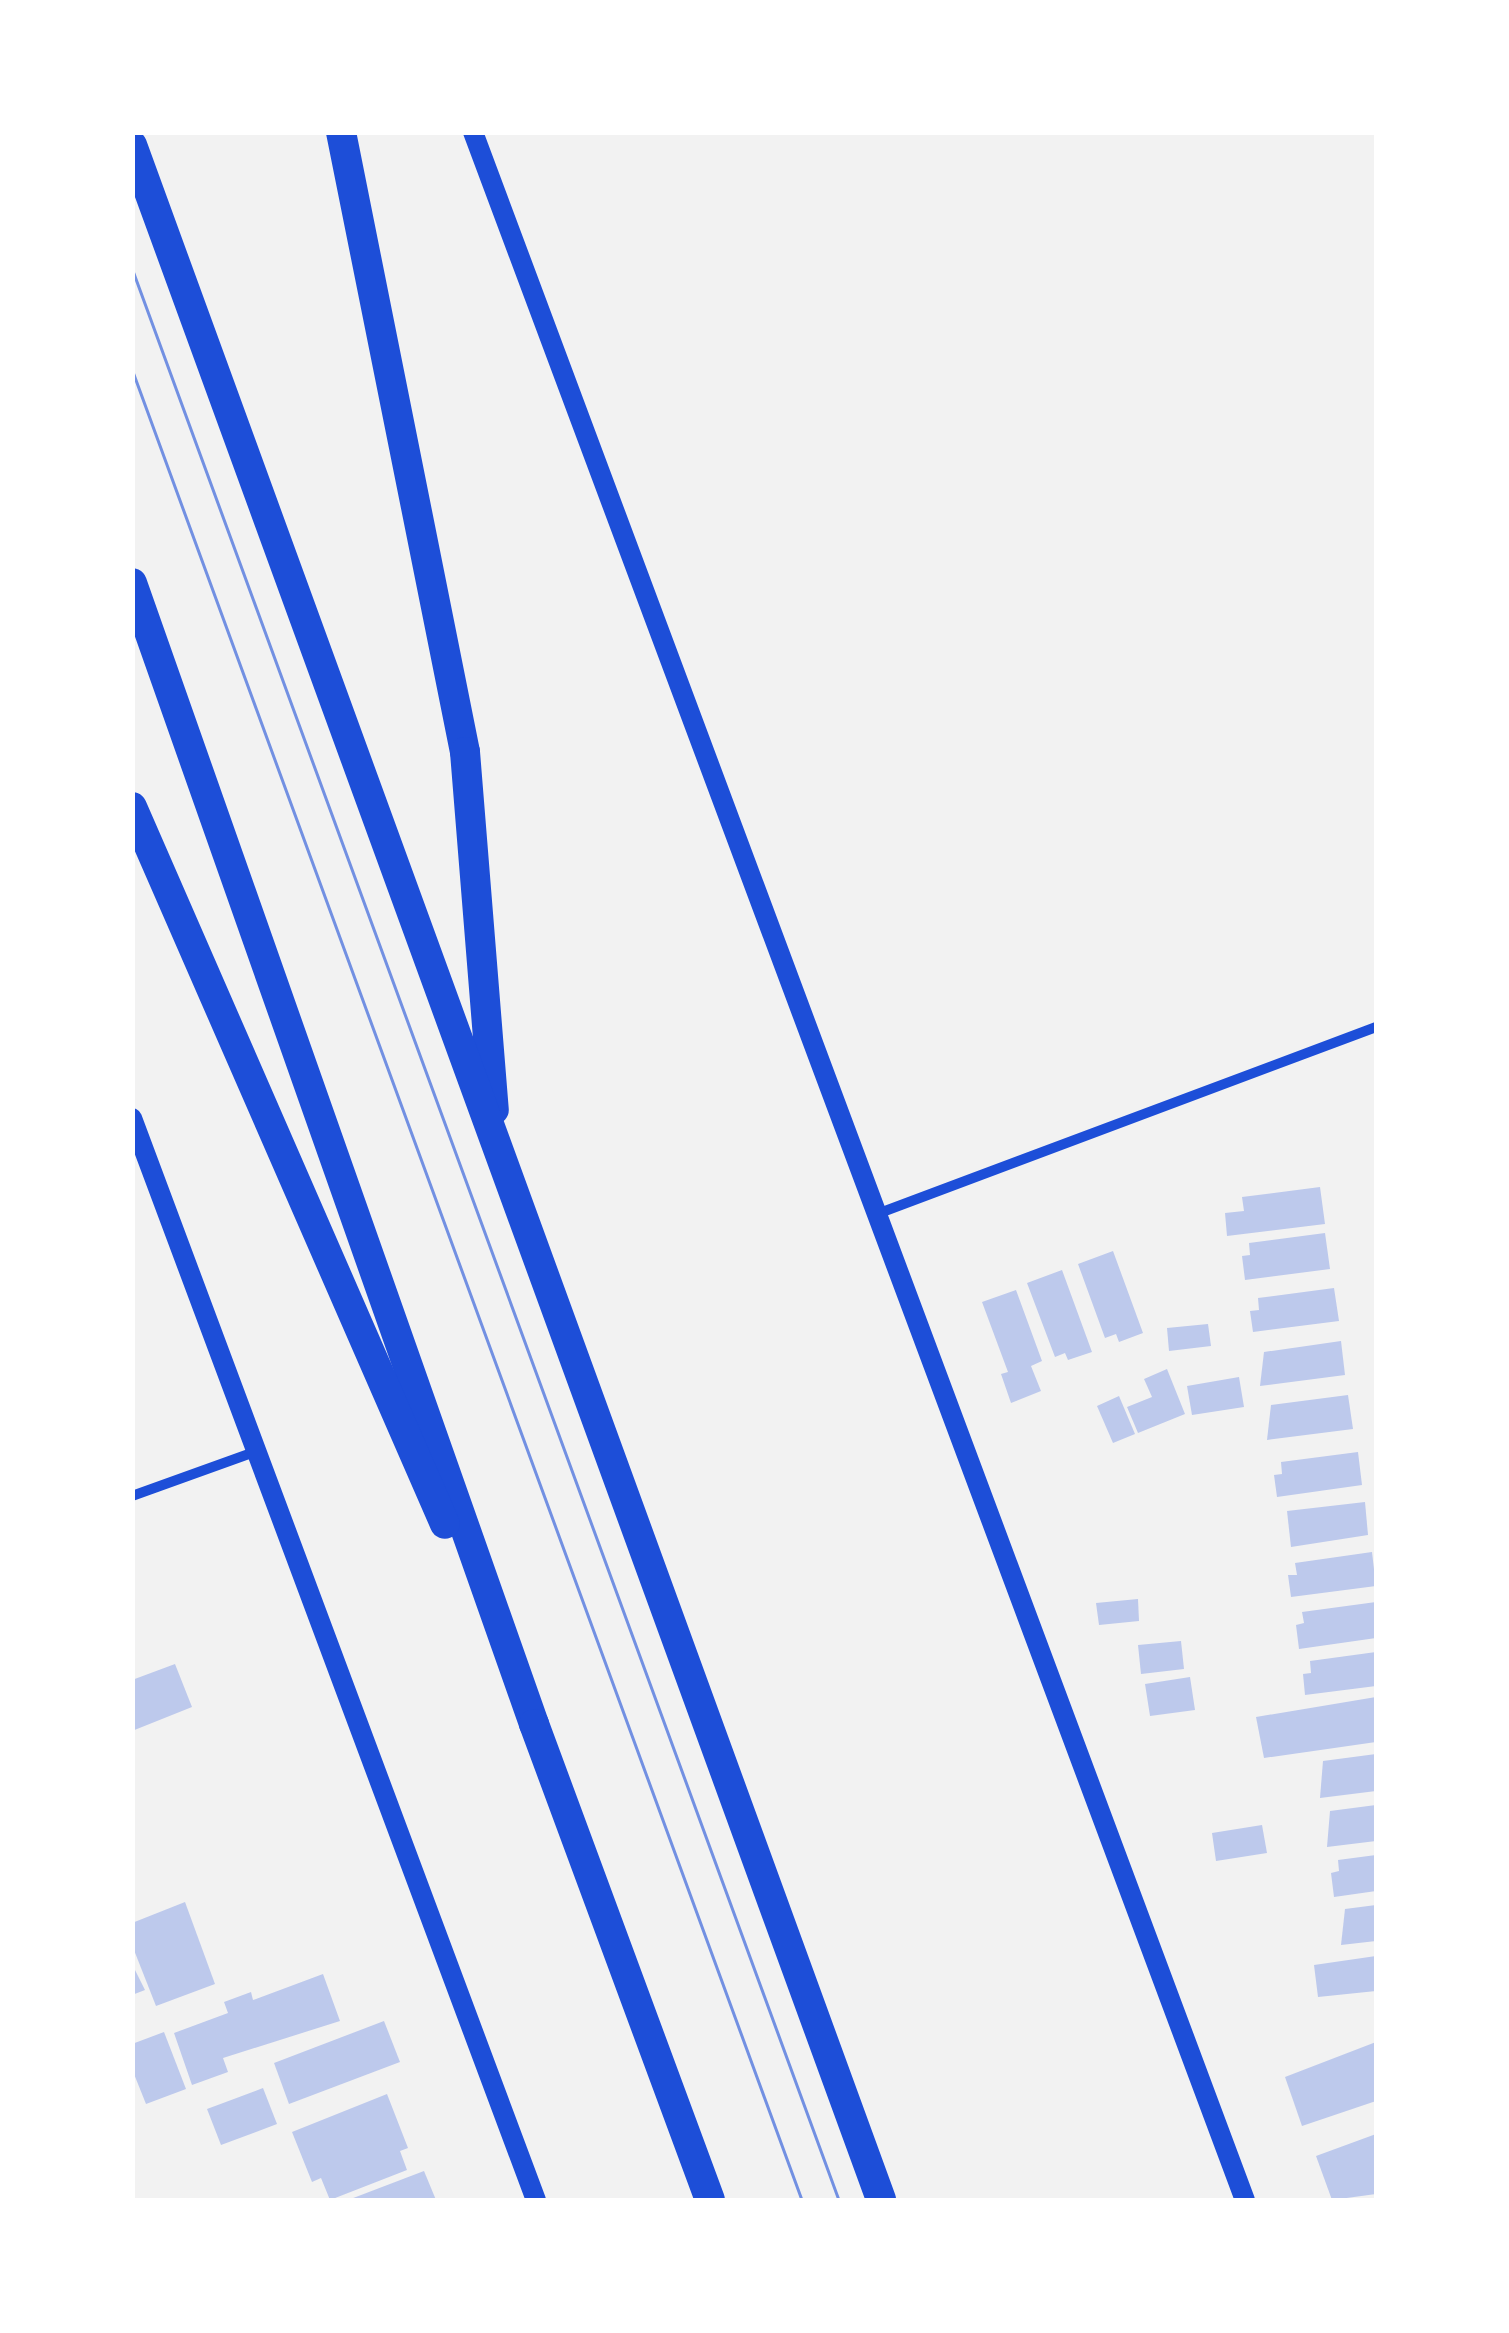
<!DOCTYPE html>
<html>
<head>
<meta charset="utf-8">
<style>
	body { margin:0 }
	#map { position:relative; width:1509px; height:2333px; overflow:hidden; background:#f2f2f2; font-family:"Zilla Slab",serif }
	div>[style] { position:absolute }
	.building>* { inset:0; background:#bdc9ec }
	.minor>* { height:10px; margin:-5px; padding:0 5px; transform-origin:5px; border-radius:5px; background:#1d4ed8 }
	.secondary>* { height:20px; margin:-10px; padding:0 10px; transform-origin:10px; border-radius:10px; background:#1d4ed8 }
	.motorway>* { height:30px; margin:-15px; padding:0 15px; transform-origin:15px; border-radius:15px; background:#1d4ed8 }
	.tram>* { height:2.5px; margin:-1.25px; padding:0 1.25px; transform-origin:1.25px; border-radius:1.25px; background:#7290e2 }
	span { translate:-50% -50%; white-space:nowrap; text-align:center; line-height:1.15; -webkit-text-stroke:10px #fff; paint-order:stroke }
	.frame { position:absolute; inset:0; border:135px solid #fff; pointer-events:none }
</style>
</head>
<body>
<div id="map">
	<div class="building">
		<div style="clip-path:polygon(1320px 1187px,1325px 1224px,1227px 1236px,1225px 1213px,1244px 1211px,1242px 1197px)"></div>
		<div style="clip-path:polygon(1325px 1233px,1330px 1269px,1245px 1280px,1242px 1256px,1250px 1255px,1249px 1243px)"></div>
		<div style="clip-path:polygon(1113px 1251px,1143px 1333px,1119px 1342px,1116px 1334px,1105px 1338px,1078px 1264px)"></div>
		<div style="clip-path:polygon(1062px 1270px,1092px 1352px,1068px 1360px,1065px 1353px,1055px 1357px,1027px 1283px)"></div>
		<div style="clip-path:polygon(1334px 1288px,1339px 1321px,1253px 1332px,1250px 1311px,1259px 1310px,1258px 1298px)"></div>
		<div style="clip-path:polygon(1016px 1290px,1042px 1361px,1031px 1366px,1041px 1391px,1011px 1403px,1001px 1374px,1008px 1372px,982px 1302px)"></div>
		<div style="clip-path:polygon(1208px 1324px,1211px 1346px,1169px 1351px,1167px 1328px)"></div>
		<div style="clip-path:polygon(1341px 1341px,1345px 1375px,1260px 1386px,1264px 1352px)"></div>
		<div style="clip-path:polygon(1167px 1369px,1185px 1414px,1138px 1433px,1127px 1407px,1152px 1397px,1144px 1379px)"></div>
		<div style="clip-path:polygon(1239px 1377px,1244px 1407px,1192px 1415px,1187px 1386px)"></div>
		<div style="clip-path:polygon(1348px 1395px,1353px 1429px,1267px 1440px,1271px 1405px)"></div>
		<div style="clip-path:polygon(1119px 1396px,1135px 1434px,1113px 1443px,1097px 1406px)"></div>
		<div style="clip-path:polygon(1358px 1452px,1362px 1485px,1277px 1497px,1274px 1475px,1282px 1474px,1281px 1462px)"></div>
		<div style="clip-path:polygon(1365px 1502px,1368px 1535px,1291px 1547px,1287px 1511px)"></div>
		<div style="clip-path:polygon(1372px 1552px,1376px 1586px,1291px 1597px,1288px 1575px,1297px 1575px,1295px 1563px)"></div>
		<div style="clip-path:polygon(1138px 1599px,1139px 1621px,1099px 1625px,1096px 1603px)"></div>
		<div style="clip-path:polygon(1376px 1602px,1376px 1638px,1299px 1649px,1296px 1625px,1304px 1623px,1302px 1612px)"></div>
		<div style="clip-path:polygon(1181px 1641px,1184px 1669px,1141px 1674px,1138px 1645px)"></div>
		<div style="clip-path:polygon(1376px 1652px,1376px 1686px,1305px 1695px,1303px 1674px,1311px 1673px,1310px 1661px)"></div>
		<div style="clip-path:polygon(175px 1664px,192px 1707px,132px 1731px,132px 1680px)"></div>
		<div style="clip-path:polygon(1190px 1677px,1195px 1710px,1150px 1716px,1145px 1684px)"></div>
		<div style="clip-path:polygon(1376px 1697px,1376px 1742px,1264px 1758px,1256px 1717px)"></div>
		<div style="clip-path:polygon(1376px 1754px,1376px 1791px,1320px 1798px,1323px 1761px)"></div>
		<div style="clip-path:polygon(1376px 1805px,1376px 1841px,1327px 1847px,1330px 1811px)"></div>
		<div style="clip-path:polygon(1262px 1825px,1267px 1853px,1216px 1861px,1212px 1833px)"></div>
		<div style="clip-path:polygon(1376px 1855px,1376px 1891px,1334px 1897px,1331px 1873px,1339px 1871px,1338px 1860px)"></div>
		<div style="clip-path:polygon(185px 1902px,215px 1984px,156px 2006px,132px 1945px,132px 1923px)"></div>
		<div style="clip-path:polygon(1376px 1905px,1376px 1941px,1341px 1945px,1345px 1909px)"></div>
		<div style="clip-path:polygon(1376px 1956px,1376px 1991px,1318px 1997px,1314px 1965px)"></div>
		<div style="clip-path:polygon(135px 1970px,145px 1990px,132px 1995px,132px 1971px)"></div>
		<div style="clip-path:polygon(323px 1974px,340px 2021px,223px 2058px,228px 2072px,192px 2085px,174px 2033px,228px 2013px,224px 2002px,251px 1992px,253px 2000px)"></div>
		<div style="clip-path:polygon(384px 2021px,400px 2062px,289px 2104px,274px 2063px)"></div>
		<div style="clip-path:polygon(164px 2032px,186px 2089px,146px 2104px,132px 2069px,132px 2044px)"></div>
		<div style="clip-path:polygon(1376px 2042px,1376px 2101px,1302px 2126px,1285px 2077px)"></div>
		<div style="clip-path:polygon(263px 2088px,277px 2124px,221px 2145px,207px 2109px)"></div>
		<div style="clip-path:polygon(387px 2094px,408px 2148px,400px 2151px,407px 2170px,330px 2200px,321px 2178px,312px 2182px,292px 2132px)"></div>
		<div style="clip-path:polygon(1376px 2134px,1376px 2194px,1332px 2200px,1316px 2156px)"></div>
		<div style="clip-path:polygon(424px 2171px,436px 2200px,348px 2200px)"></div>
	</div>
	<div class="minor">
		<div style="left:877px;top:1214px;width:533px;rotate:-20.54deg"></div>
		<div style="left:132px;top:1496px;width:133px;rotate:-19.8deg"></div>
	</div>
	<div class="secondary">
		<div style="left:473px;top:132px;width:2207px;rotate:69.53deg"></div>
		<div style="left:132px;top:1118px;width:1155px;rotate:69.53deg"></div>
	</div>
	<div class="motorway">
		<div style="left:341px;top:132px;width:632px;rotate:78.69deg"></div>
		<div style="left:465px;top:752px;width:359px;rotate:85.4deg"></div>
		<div style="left:132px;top:145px;width:2187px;rotate:69.97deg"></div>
		<div style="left:132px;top:583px;width:1210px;rotate:70.59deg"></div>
		<div style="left:534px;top:1724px;width:507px;rotate:69.71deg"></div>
		<div style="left:132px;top:807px;width:782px;rotate:66.42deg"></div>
	</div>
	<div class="tram">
		<div style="left:132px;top:268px;width:2057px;rotate:69.9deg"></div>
		<div style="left:132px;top:369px;width:1950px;rotate:69.9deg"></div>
	</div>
	<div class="frame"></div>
</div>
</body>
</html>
